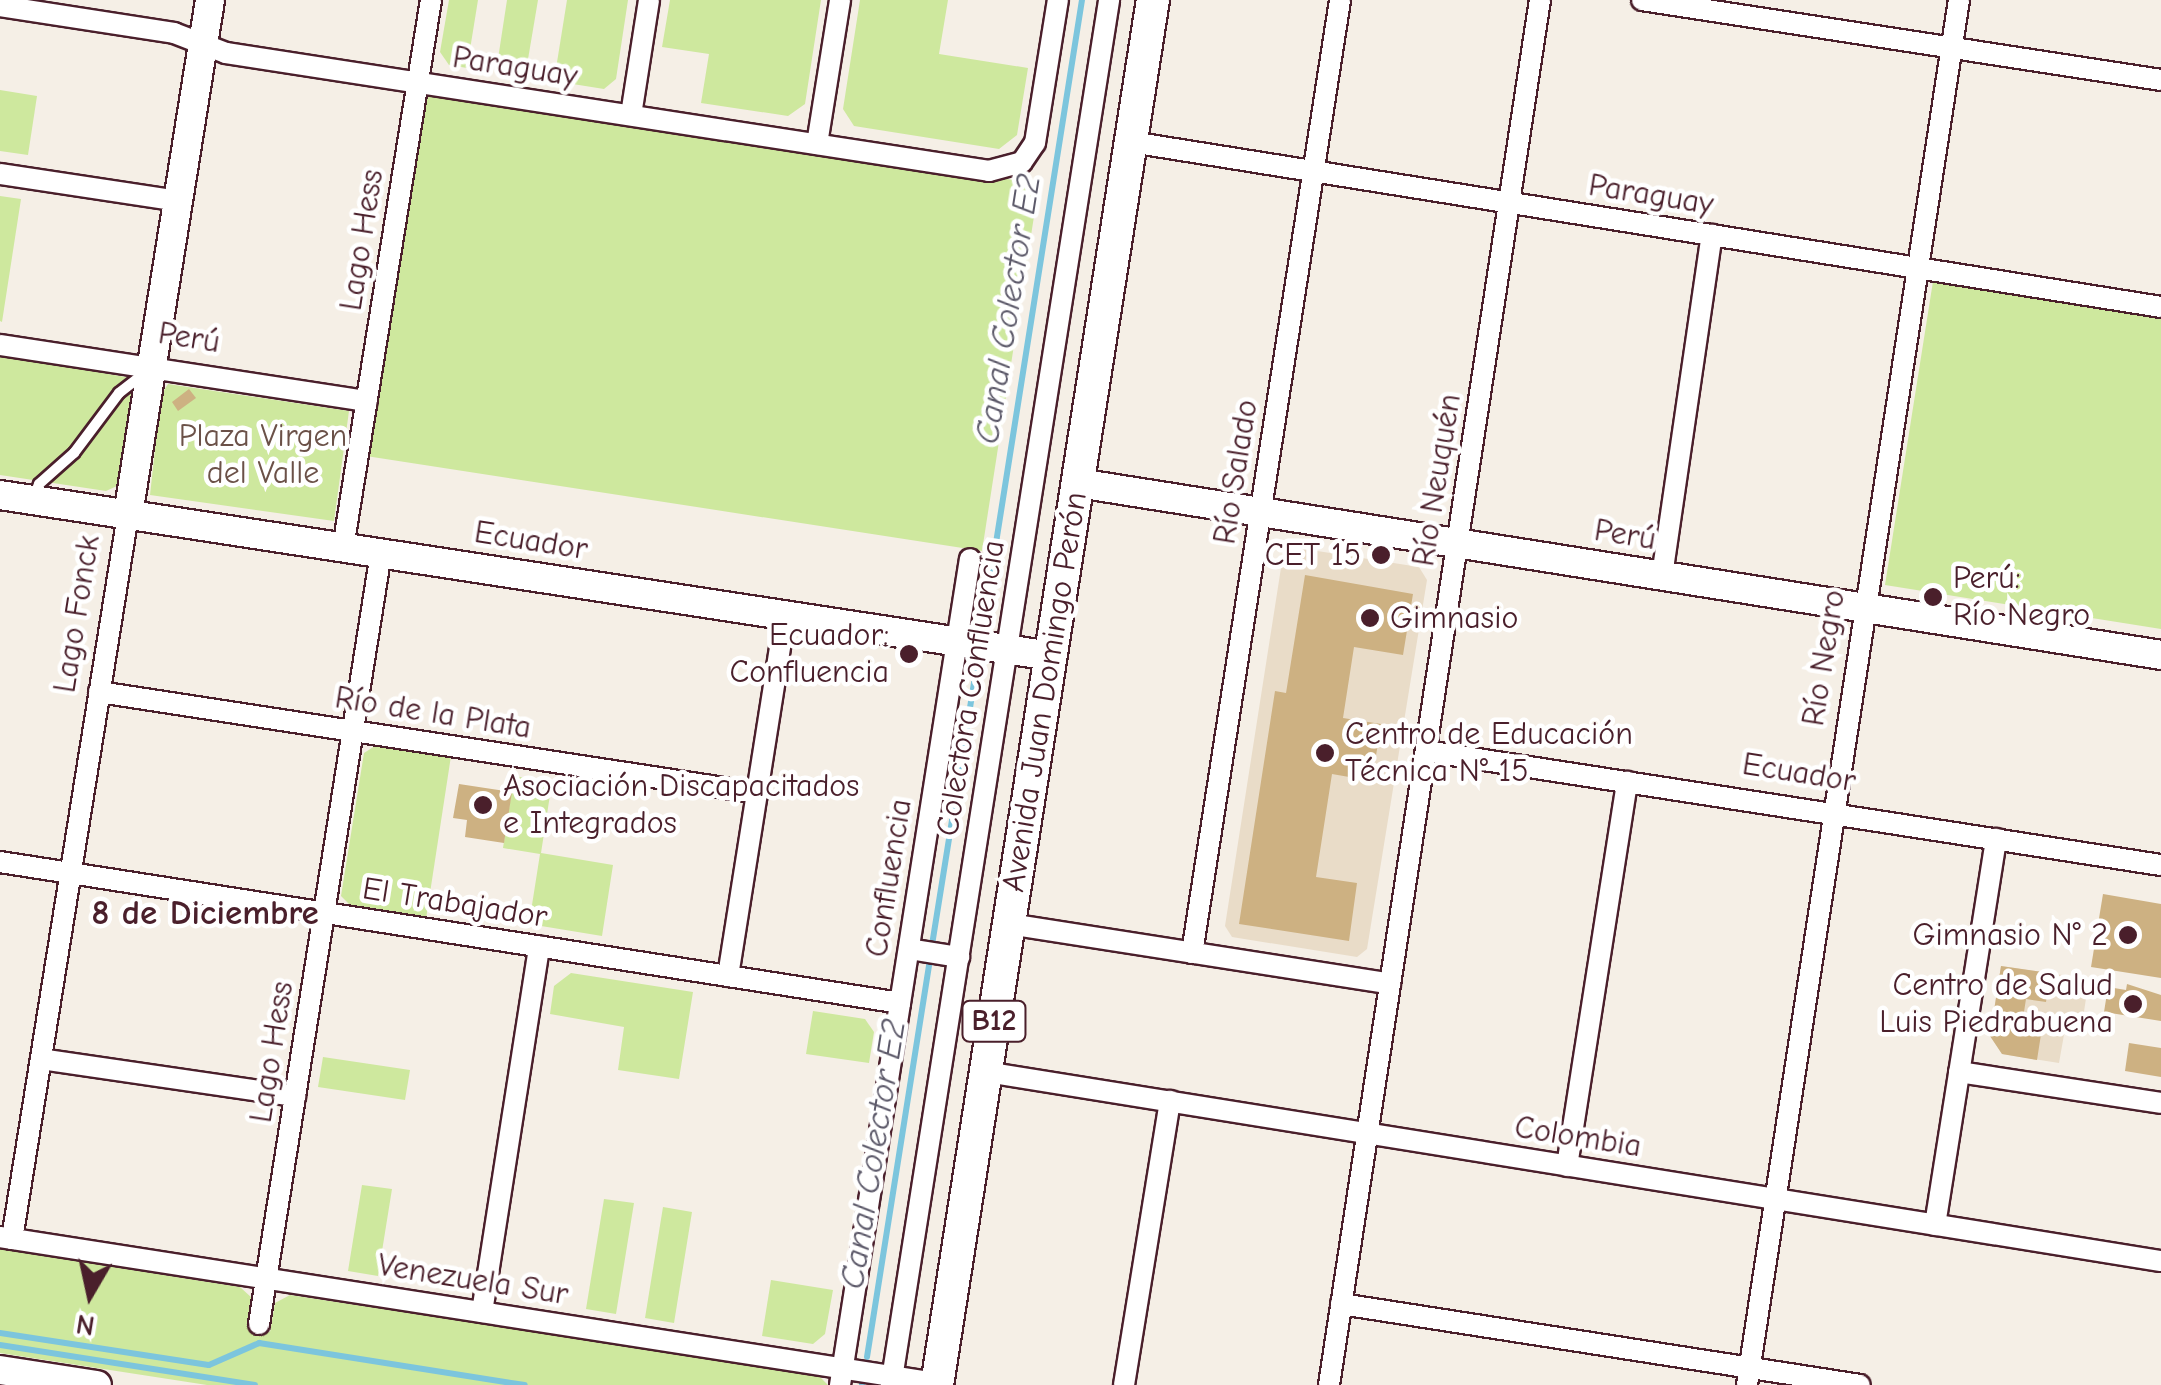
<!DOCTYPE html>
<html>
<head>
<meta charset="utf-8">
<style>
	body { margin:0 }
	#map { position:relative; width:2161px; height:1385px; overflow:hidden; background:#f5efe6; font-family:"Comic Neue",sans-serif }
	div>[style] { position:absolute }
	.built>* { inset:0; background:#e9dcc8 }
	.green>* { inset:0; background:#cee89e }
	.stream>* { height:6px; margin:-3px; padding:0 3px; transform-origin:3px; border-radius:3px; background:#7cc5dd }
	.building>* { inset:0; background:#cdb182 }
	.roads { filter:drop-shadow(2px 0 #4a1f2b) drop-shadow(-2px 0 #4a1f2b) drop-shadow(0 2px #4a1f2b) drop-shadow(0 -2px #4a1f2b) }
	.service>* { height:10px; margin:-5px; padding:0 5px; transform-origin:5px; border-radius:5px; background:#fff }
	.minor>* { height:20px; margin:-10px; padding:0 10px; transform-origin:10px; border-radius:10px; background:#fff }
	.tertiary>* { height:28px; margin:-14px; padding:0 14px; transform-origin:14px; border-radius:14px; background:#fff }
	.primary>* { height:32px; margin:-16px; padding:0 16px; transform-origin:16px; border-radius:16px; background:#fff }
	.dots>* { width:28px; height:28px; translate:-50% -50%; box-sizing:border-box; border:5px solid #fff; border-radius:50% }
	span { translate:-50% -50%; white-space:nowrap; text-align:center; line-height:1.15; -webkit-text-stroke:9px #fff; paint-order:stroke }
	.shield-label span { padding:2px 8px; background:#fff; border:2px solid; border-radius:8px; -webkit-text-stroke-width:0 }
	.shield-label { font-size:30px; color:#4a1f2b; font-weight:700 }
	.street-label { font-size:32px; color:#4a1f2b }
	.park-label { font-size:32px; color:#6b5148 }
	.poi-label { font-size:32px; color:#4a1f2b }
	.right { translate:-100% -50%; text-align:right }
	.left { translate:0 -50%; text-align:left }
	.water-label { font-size:35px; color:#5c5969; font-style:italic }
	.neighbourhood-label { font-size:35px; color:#4a1f2b; font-weight:700 }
	.north { position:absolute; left:40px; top:1245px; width:100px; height:100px; -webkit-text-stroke:8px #fff; paint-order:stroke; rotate:189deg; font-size:28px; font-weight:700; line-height:40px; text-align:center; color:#4a1f2b }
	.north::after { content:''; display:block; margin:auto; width:35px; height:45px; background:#4a1f2b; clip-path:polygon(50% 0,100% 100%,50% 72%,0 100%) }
</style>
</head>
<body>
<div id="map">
	<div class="built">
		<div style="clip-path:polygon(1292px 547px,1419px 567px,1427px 580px,1367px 949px,1357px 957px,1232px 937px,1225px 926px,1283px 555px)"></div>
		<div style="clip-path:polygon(2001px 966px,2089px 979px,2081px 1031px,2065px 1029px,2059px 1063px,2002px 1054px,1990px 1036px)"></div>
	</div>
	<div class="green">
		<div style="clip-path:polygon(449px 0,478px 0,467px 68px,449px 65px,440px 52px)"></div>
		<div style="clip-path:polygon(507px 0,538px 0,525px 77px,496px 72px)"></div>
		<div style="clip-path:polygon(567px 0,628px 0,616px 79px,604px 89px,554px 81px)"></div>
		<div style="clip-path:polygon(670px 0,821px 0,805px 104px,788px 116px,701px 103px,709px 54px,662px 47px)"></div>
		<div style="clip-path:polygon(860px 0,948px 0,939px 54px,1028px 68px,1017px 135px,999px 149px,854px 126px,843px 109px)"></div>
		<div style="clip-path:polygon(423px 89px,1039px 184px,982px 551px,366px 456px)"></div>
		<div style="clip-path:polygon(0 90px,37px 96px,28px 155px,0 151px)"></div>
		<div style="clip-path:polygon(0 196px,21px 199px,2px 322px,0 321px)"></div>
		<div style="clip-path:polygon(1934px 275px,2161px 311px,2161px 629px,1885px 585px)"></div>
		<div style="clip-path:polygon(0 355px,131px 378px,135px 389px,117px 486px,106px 491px,0 475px)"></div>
		<div style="clip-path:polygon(168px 384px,349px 411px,334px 521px,150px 495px,161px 395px)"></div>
		<div style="clip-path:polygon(378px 744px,451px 756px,426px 919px,352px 907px,341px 896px,364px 753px)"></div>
		<div style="clip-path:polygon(514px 776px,552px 782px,541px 853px,613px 865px,602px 936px,529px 924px,540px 854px,503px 848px)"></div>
		<div style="clip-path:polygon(571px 973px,693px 992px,679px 1079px,618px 1070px,624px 1027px,550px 1014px,554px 986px)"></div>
		<div style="clip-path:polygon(813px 1011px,865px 1019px,874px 1032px,869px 1063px,806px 1054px)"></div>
		<div style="clip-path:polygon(323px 1057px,410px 1070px,405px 1100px,318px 1087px)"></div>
		<div style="clip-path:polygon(362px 1185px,392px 1189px,378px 1276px,348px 1271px)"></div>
		<div style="clip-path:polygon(604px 1199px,634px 1203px,616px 1314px,586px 1309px)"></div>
		<div style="clip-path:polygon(663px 1207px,692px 1212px,674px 1323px,645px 1318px)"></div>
		<div style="clip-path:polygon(0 1249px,240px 1287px,252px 1298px,248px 1328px,270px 1332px,275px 1303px,290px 1295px,818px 1375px,828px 1385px,207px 1385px,0 1353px)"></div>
		<div style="clip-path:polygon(771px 1280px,833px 1290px,825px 1334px,813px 1344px,762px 1336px)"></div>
	</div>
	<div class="stream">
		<div style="left:983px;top:625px;width:633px;rotate:-81deg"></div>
		<div style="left:932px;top:945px;width:285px;rotate:-80.9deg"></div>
		<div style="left:0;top:1333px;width:211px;rotate:8.7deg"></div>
		<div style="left:209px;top:1365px;width:55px;rotate:-23.7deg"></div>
		<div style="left:259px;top:1343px;width:269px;rotate:9deg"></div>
		<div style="left:0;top:1345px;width:258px;rotate:8.9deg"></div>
		<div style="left:867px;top:1357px;width:402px;rotate:-81deg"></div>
		<div style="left:862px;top:1385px;width:1px;rotate:-90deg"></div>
	</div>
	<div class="building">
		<div style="clip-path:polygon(189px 389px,196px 398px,178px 411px,172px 402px)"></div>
		<div style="clip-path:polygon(1305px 575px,1413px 594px,1403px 655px,1354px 647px,1343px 718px,1381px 724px,1372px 781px,1332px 774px,1316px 877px,1357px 883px,1349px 941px,1239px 924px,1275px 691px,1286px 693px)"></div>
		<div style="clip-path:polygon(459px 784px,512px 792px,504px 843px,465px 837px,467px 820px,453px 818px)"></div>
		<div style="clip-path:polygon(2103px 894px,2161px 904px,2161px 978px,2091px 967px)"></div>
		<div style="clip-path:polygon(2001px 966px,2050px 973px,2046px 1002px,2026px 999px,2022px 1025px,2042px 1028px,2037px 1060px,2002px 1054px,1990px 1036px)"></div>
		<div style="clip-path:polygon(2127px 984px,2161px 995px,2161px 1021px,2104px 1012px,2108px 987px,2126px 990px)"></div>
		<div style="clip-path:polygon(2129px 1043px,2161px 1048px,2161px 1077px,2125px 1071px)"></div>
	</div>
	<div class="roads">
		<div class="service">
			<div style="left:33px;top:499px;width:16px;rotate:-68deg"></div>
			<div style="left:39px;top:484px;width:47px;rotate:-41.5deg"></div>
			<div style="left:74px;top:453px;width:75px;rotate:-53.1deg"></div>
			<div style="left:119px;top:393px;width:34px;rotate:-38deg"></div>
		</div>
		<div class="minor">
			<div style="left:1642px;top:0;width:525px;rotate:8.76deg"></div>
			<div style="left:0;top:6px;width:176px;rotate:8.8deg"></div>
			<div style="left:174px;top:33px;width:56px;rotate:21deg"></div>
			<div style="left:226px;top:53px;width:772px;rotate:8.79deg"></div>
			<div style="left:989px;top:171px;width:34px;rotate:-15deg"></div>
			<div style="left:1022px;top:162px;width:23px;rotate:-56deg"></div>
			<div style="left:1035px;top:143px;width:145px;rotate:-80.9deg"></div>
			<div style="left:631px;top:115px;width:116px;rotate:-81.1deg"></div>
			<div style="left:1131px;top:142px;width:1043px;rotate:9.1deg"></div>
			<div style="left:817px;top:144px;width:146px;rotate:-80.9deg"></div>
			<div style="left:0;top:174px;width:180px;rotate:8.6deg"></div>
			<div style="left:0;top:345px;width:371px;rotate:8.7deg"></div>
			<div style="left:343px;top:548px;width:555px;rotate:-80.88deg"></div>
			<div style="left:1662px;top:576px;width:345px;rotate:-81.7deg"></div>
			<div style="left:99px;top:692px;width:666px;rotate:8.73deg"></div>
			<div style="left:1426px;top:751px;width:744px;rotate:8.82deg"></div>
			<div style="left:0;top:862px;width:911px;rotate:8.9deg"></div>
			<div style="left:1009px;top:924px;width:386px;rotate:8.9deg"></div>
			<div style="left:909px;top:949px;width:51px;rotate:9.1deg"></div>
			<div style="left:1192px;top:953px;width:964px;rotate:-81.17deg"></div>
			<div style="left:728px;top:976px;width:364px;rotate:-81deg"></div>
			<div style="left:41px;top:1059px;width:257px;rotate:8.3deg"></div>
			<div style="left:986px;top:1072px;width:1190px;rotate:9.14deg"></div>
			<div style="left:1959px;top:1072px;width:204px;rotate:8.7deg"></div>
			<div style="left:1567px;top:1166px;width:389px;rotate:-81.1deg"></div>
			<div style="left:1935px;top:1225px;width:391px;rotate:-81deg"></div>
			<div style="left:0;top:1237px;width:948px;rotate:8.86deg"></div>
			<div style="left:12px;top:1239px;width:733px;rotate:-80.9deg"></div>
			<div style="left:1341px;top:1304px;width:525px;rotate:8.87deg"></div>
			<div style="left:482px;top:1312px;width:370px;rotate:-81.1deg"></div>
			<div style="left:259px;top:1324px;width:781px;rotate:-81.01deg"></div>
			<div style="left:840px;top:1385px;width:836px;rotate:-81.06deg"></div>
			<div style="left:891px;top:1385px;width:1402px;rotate:-81.05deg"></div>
			<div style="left:1124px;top:1385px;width:288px;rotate:-80.8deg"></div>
			<div style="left:1329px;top:1385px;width:1401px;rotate:-81.34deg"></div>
			<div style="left:1747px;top:1385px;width:1401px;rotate:-81.3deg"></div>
		</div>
		<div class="tertiary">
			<div style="left:1078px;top:483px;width:1097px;rotate:9.02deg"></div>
			<div style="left:0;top:495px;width:1063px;rotate:8.71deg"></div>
			<div style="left:128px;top:515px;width:521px;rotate:-80.95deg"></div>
			<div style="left:0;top:1370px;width:98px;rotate:8.8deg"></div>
		</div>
		<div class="primary">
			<div style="left:937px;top:1385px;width:1402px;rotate:-81.14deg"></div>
		</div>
	</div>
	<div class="dots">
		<div style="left:1381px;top:555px;background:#4a1f2b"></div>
		<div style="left:1933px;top:597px;background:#4a1f2b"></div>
		<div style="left:1370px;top:618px;background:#4a1f2b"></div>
		<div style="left:909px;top:654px;background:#4a1f2b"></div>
		<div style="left:1325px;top:753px;background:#4a1f2b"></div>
		<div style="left:483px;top:805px;background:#4a1f2b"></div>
		<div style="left:2128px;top:935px;background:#4a1f2b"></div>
		<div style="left:2133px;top:1004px;background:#4a1f2b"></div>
	</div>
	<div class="shield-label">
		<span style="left:994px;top:1021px">B12</span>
	</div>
	<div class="street-label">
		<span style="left:515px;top:67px;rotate:9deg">Paraguay</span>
		<span style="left:1651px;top:195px;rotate:9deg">Paraguay</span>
		<span style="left:362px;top:240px;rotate:-81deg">Lago Hess</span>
		<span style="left:189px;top:338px;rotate:9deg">Perú</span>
		<span style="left:1236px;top:472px;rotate:-81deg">Río Salado</span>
		<span style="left:1437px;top:480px;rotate:-81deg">Río Neuquén</span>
		<span style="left:1625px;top:535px;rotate:9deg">Perú</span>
		<span style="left:531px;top:541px;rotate:9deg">Ecuador</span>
		<span style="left:77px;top:614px;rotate:-81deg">Lago Fonck</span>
		<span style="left:1824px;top:658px;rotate:-81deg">Río Negro</span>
		<span style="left:971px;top:688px;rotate:-81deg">Colectora Confluencia</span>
		<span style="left:1045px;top:692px;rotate:-81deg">Avenida Juan Domingo Perón</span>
		<span style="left:433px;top:713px;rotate:9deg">Río de la Plata</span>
		<span style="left:1799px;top:773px;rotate:9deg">Ecuador</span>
		<span style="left:889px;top:878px;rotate:-81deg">Confluencia</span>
		<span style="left:455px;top:903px;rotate:9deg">El Trabajador</span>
		<span style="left:272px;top:1052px;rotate:-81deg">Lago Hess</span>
		<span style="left:1578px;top:1137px;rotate:9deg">Colombia</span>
		<span style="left:473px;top:1280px;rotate:9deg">Venezuela Sur</span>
	</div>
	<div class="park-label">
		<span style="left:263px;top:455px">Plaza Virgen<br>del Valle</span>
	</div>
	<div class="poi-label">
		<span class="right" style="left:1361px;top:555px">CET 15</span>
		<span class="left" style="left:1953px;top:597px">Perú:<br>Río Negro</span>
		<span class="left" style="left:1390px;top:618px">Gimnasio</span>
		<span class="right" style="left:889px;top:654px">Ecuador:<br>Confluencia</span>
		<span class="left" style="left:1345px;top:753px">Centro de Educación<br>Técnica N° 15</span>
		<span class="left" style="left:503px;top:805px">Asociación Discapacitados<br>e Integrados</span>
		<span class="right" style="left:2108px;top:935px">Gimnasio N° 2</span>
		<span class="right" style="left:2113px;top:1004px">Centro de Salud<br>Luis Piedrabuena</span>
	</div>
	<div class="water-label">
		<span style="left:1008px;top:309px;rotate:-81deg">Canal Colector E2</span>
		<span style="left:873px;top:1154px;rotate:-81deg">Canal Colector E2</span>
	</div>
	<div class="neighbourhood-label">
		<span style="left:205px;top:913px">8 de Diciembre</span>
	</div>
	<div class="north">N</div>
</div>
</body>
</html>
